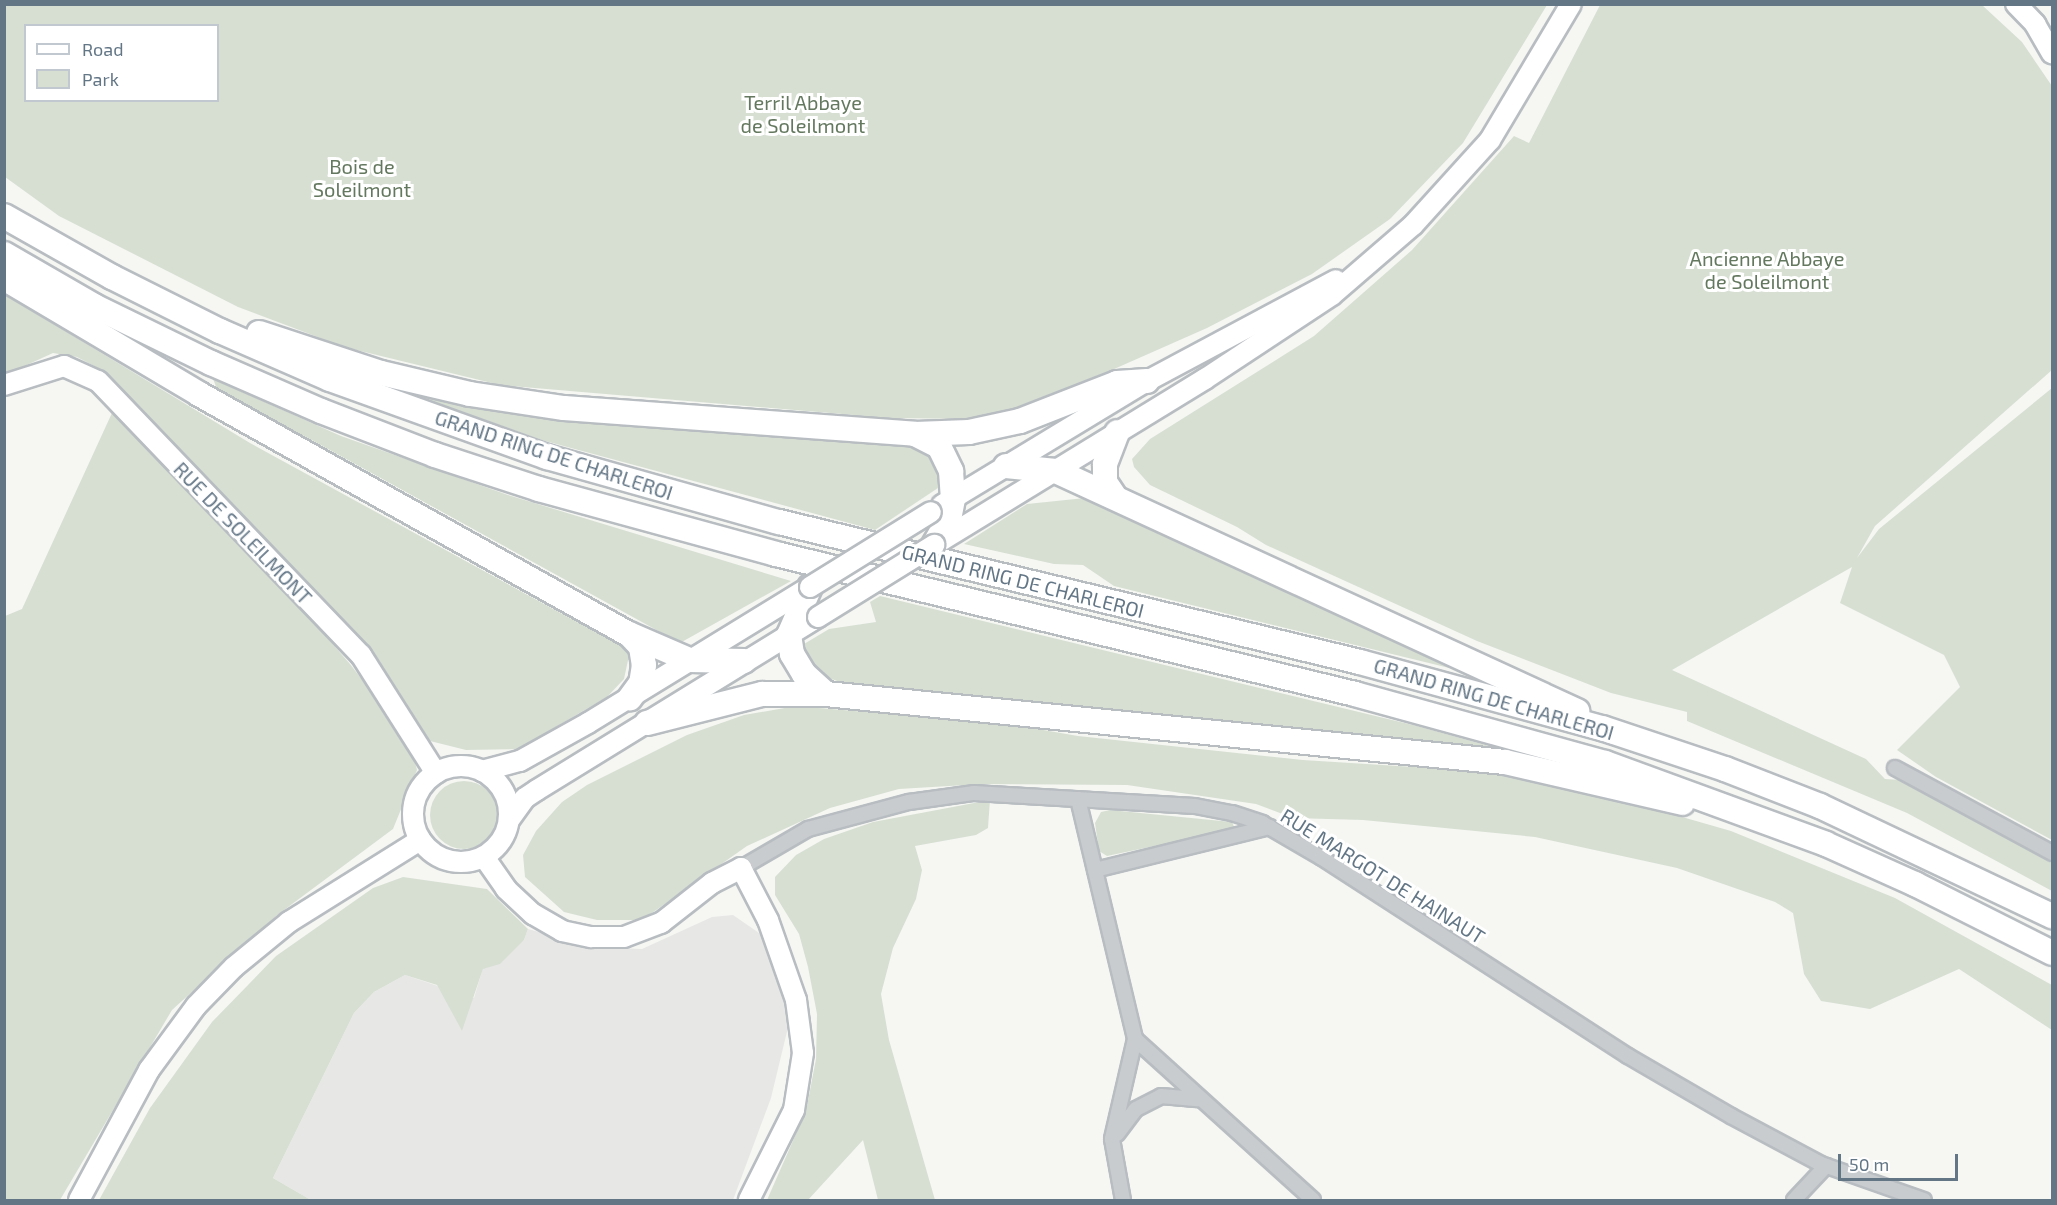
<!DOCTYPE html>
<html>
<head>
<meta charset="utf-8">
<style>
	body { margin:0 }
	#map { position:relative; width:2057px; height:1205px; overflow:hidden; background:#f6f7f3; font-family:"Exo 2",sans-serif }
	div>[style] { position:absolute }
	.built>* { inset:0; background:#e7e8e6 }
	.green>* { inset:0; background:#d7dfd3 }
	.round { border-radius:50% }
	.roads { filter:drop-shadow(2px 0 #b8bdc2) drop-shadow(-2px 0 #b8bdc2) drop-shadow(0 2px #b8bdc2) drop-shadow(0 -2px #b8bdc2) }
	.street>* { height:14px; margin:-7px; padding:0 7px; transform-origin:7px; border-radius:7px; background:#c9cccf }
	.secondary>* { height:20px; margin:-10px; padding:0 10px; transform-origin:10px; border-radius:10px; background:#fff }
	.secondary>.ring { margin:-10px; padding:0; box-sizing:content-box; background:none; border:20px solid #fff; border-radius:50% }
	.highway>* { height:24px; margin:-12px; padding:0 12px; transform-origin:12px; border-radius:12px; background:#fff }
	.bridges { filter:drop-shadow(2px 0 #b8bdc2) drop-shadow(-2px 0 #b8bdc2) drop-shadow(0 2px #b8bdc2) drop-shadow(0 -2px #b8bdc2) }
	.secondary-bridge>* { height:20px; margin:-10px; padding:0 10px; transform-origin:10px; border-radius:10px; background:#fff }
	span { translate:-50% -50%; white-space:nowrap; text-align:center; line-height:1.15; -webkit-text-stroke:6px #fff; paint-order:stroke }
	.park-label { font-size:20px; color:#63785e }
	.street-label { font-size:20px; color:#637686 }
	.frame { position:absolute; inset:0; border:6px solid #637686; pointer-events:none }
	.legend { position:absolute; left:24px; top:24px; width:195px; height:78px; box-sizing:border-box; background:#fff; border:2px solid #c1c8cf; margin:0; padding:8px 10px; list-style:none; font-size:18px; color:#637686 }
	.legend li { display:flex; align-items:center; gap:12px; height:30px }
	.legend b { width:30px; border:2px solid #c1c8cf }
	.scale { position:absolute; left:1838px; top:1154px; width:120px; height:27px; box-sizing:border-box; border:3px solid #637686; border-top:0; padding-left:8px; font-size:18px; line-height:21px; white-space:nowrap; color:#637686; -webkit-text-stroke:4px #fff; paint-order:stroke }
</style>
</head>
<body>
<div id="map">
	<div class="built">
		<div style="clip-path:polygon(733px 915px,762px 935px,791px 1015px,771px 1098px,733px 1200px,311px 1200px,273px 1178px,354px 1013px,374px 992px,405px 975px,474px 998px,483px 968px,524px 940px,528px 929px,594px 947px,642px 949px,712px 917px)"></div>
	</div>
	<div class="green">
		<div style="clip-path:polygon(evenodd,5px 5px,1547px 5px,1463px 143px,1390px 219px,1312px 274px,1207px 328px,1035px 404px,968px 419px,889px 418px,500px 385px,344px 347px,238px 307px,59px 216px,5px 177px,5px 5px,26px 26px,218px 26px,218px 100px,26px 100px,26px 26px)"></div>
		<div style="clip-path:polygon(1600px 5px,1982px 5px,2022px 42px,2052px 86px,2052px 370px,1875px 526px,1857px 558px,1879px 529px,2052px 388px,2052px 840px,1936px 777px,1897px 750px,1960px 687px,1944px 655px,1840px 603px,1852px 567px,1672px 670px,1866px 759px,1885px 779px,1901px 780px,2052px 862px,2052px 891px,1907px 813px,1687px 721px,1687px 712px,1611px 693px,1477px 641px,1266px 545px,1237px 527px,1150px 485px,1134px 467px,1132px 459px,1150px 439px,1314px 336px,1412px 250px,1514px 136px,1529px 143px)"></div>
		<div style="clip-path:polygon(4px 294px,250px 443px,630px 651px,624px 679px,607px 697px,518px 749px,466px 750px,414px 737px,376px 658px,98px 368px,77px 357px,53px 353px,5px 375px)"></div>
		<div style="clip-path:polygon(213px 379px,341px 436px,508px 495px,791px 581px,680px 643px,308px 438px,219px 394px)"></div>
		<div style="clip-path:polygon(403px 391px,552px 417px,921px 445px,935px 455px,943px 472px,938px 488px,875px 530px,545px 441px)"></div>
		<div style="clip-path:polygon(117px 402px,153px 454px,266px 567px,350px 664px,410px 742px,417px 770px,393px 829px,276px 916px,172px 1010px,60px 1200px,5px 1200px,5px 616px,22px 609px)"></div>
		<div style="clip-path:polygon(1085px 498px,1377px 633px,1479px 673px,1478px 675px,1114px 586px,1083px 565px,1054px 564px,964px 544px,1027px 504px)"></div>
		<div style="clip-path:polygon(880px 596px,1417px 726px,1511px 752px,848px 685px,821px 675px,805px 654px,804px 644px,829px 629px,876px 622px,870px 602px)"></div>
		<div style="clip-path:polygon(796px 706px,1008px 724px,1078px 736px,1303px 760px,1510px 773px,1609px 796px,1731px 831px,1895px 898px,2052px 985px,2052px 1030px,1959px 969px,1870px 1009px,1821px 1001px,1804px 974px,1793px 913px,1775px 902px,1677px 868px,1535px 837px,1363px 820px,1293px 818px,1256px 804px,1127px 785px,983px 784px,899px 789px,830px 808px,747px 846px,642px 920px,597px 920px,564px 912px,525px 877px,523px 855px,536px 831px,562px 802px,587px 785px,687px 735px,744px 715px)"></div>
		<div class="round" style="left:430px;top:781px;width:68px;height:68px"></div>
		<div style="clip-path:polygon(990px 800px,988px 828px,976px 835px,915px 846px,922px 870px,916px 899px,893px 948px,881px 994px,889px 1040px,935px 1200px,878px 1200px,863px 1140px,808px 1200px,767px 1200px,806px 1111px,816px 1059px,817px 1014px,808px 967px,799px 934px,775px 895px,775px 877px,796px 855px,824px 839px,873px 822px)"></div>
		<div style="clip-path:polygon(1110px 810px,1232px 822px,1235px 829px,1107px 856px,1099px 851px,1095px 823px,1101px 812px)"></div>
		<div style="clip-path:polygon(403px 877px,487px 889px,528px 929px,524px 940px,500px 964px,483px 969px,462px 1031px,437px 985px,405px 975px,374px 992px,354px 1013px,273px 1178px,311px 1200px,99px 1200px,150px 1108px,212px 1022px,276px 956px,373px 888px)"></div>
	</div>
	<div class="roads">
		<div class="street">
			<div style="left:1895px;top:768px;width:179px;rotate:28.4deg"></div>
			<div style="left:1078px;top:799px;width:247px;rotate:76.6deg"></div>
			<div style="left:1135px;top:1039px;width:103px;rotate:103deg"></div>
			<div style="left:1112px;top:1139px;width:62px;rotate:79.8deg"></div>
			<div style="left:741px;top:868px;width:78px;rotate:-30.2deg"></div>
			<div style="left:808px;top:829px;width:105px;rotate:-15deg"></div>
			<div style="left:909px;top:802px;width:66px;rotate:-7.9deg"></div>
			<div style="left:974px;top:793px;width:221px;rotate:3.4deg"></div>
			<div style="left:1195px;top:806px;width:38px;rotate:11deg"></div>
			<div style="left:1232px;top:813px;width:32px;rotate:18deg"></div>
			<div style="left:1262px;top:823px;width:69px;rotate:30.3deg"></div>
			<div style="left:1322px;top:858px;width:364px;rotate:32.9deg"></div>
			<div style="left:1628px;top:1056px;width:119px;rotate:30.2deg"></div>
			<div style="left:1731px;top:1116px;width:102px;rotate:28.1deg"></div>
			<div style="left:1821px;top:1164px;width:109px;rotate:19.3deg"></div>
			<div style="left:1095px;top:870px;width:180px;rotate:-13.8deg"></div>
			<div style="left:1135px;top:1039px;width:240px;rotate:42.1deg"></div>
			<div style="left:1117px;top:1134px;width:31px;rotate:-53deg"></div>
			<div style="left:1136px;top:1109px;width:28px;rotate:-27deg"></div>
			<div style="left:1161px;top:1096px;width:37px;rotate:5deg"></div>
			<div style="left:1794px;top:1200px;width:47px;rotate:-46.7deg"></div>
		</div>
		<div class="secondary">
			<div style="left:2016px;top:4px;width:28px;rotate:46deg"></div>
			<div style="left:2035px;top:24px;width:34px;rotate:60deg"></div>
			<div style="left:4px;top:385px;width:63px;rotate:-17.6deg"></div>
			<div style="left:64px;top:366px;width:37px;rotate:24deg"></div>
			<div style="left:98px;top:381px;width:380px;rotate:46.2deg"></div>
			<div style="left:361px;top:655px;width:140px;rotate:57.6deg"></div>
			<div style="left:942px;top:505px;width:240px;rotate:-31.2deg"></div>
			<div style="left:1147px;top:381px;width:214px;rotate:-28.1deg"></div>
			<div style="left:934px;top:545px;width:318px;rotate:-31.5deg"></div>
			<div style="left:1205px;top:379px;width:152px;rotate:-33.5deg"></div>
			<div style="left:1332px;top:295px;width:107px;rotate:-40.8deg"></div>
			<div style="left:1413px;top:225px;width:115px;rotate:-47.8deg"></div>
			<div style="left:1490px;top:140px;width:158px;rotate:-59.2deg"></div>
			<div class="ring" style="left:413px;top:766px;width:76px;height:76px"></div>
			<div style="left:482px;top:771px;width:39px;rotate:-15deg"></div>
			<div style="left:520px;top:761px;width:78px;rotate:-29.2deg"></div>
			<div style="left:588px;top:723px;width:260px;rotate:-31.5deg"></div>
			<div style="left:509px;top:820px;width:27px;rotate:-54deg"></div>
			<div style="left:525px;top:798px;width:14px;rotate:-34deg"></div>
			<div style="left:537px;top:790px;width:330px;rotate:-31.6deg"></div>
			<div style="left:484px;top:857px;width:39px;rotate:55deg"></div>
			<div style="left:506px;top:889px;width:37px;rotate:43deg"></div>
			<div style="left:533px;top:914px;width:34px;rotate:30deg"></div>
			<div style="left:562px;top:931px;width:30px;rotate:12deg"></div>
			<div style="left:591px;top:937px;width:33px"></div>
			<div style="left:624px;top:937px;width:40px;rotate:-21deg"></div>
			<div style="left:661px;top:923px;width:65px;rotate:-38.1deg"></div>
			<div style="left:712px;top:883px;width:33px;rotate:-27deg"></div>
			<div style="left:741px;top:868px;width:59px;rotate:62.6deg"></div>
			<div style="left:768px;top:920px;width:85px;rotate:70.7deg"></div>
			<div style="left:796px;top:1000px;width:53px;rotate:82.5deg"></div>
			<div style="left:803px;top:1053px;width:58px;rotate:99deg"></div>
			<div style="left:794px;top:1110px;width:101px;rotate:116.6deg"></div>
			<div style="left:79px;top:1200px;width:148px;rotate:-61.7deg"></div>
			<div style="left:149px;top:1070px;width:79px;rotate:-53.7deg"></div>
			<div style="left:196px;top:1006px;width:54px;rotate:-45.7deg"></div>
			<div style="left:234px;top:967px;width:71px;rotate:-39.3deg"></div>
			<div style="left:289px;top:922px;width:155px;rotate:-32deg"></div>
		</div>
		<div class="highway">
			<div style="left:4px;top:216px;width:124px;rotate:29.5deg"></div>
			<div style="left:112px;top:277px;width:121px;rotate:26.6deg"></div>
			<div style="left:220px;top:331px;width:120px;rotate:23.6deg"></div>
			<div style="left:330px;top:379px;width:231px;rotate:19.8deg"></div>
			<div style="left:547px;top:457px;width:241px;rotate:15.7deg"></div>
			<div style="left:779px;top:522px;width:598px;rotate:13.55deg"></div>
			<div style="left:1360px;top:662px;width:251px;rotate:15.3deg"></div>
			<div style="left:1602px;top:728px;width:130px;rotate:18.4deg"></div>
			<div style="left:1725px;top:769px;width:102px;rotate:21.3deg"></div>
			<div style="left:1820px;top:806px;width:257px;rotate:25.4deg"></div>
			<div style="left:4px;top:254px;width:104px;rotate:30deg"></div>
			<div style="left:94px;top:306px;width:130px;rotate:26deg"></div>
			<div style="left:211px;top:363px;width:120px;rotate:23.6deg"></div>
			<div style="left:321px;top:411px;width:122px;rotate:21.1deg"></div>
			<div style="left:435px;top:455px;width:109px;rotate:18.1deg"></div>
			<div style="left:539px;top:489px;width:246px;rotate:15.3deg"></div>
			<div style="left:776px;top:554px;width:596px;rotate:13.59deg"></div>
			<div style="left:1355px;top:694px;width:259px;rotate:15.4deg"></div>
			<div style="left:1605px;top:763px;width:235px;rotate:20.1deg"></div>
			<div style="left:1826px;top:844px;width:98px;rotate:24.2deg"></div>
			<div style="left:1915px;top:884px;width:153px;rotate:26.7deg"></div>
			<div style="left:4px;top:278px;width:227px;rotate:30.7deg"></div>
			<div style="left:199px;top:394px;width:492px;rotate:29.2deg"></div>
			<div style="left:629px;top:634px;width:65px;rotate:23.4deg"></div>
			<div style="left:689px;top:660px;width:55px;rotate:1deg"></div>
			<div style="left:259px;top:333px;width:128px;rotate:18.2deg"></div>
			<div style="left:381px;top:373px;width:91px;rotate:13.3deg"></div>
			<div style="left:470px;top:394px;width:95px;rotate:8.5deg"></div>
			<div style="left:564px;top:408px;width:352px;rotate:4.2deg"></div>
			<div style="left:915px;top:434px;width:54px;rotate:-2.1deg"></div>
			<div style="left:969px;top:432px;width:52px;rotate:-12.2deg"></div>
			<div style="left:1020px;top:421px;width:104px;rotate:-21.4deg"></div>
			<div style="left:1117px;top:383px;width:30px;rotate:-4deg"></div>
			<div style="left:915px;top:434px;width:27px;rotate:27deg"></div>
			<div style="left:939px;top:446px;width:28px;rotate:64deg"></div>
			<div style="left:951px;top:471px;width:28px;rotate:86deg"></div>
			<div style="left:953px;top:499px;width:20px;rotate:101deg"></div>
			<div style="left:949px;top:519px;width:30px;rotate:120deg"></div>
			<div style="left:1006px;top:466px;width:50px;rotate:5.7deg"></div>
			<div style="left:1056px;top:471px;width:574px;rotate:24.73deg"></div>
			<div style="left:1115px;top:497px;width:18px;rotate:-124deg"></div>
			<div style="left:1105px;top:482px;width:18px;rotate:-90deg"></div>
			<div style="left:1105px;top:464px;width:34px;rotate:-69deg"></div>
			<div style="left:810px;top:587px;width:52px;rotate:113.6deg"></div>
			<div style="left:789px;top:635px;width:19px;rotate:81deg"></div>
			<div style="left:792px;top:654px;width:23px;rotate:59deg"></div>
			<div style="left:804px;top:674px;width:30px;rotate:42deg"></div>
			<div style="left:629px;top:634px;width:18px;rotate:47deg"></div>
			<div style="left:641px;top:647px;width:18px;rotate:81deg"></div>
			<div style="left:644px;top:665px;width:18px;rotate:99deg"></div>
			<div style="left:641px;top:683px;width:19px;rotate:126deg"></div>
			<div style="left:647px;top:723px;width:119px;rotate:-14.2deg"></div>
			<div style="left:762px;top:694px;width:64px"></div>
			<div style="left:826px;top:694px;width:682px;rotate:5.72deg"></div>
			<div style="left:1505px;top:762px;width:182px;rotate:13deg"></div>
		</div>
	</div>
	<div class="bridges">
		<div class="secondary-bridge">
			<div style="left:810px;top:587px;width:142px;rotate:-31.8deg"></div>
			<div style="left:818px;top:617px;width:137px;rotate:-31.8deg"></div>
		</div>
	</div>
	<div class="park-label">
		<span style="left:803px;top:114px">Terril Abbaye<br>de Soleilmont</span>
		<span style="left:362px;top:178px">Bois de<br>Soleilmont</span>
		<span style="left:1767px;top:270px">Ancienne Abbaye<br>de Soleilmont</span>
	</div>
	<div class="street-label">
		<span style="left:554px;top:455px;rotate:18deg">GRAND RING DE CHARLEROI</span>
		<span style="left:243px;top:533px;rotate:46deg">RUE DE SOLEILMONT</span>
		<span style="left:1023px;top:581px;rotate:14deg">GRAND RING DE CHARLEROI</span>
		<span style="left:1494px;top:699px;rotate:16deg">GRAND RING DE CHARLEROI</span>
		<span style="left:1383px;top:876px;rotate:32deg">RUE MARGOT DE HAINAUT</span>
	</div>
	<div class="frame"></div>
	<ul class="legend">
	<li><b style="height:8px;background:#fff"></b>Road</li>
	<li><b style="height:16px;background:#d7dfd3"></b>Park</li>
	</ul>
	<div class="scale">50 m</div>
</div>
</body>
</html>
